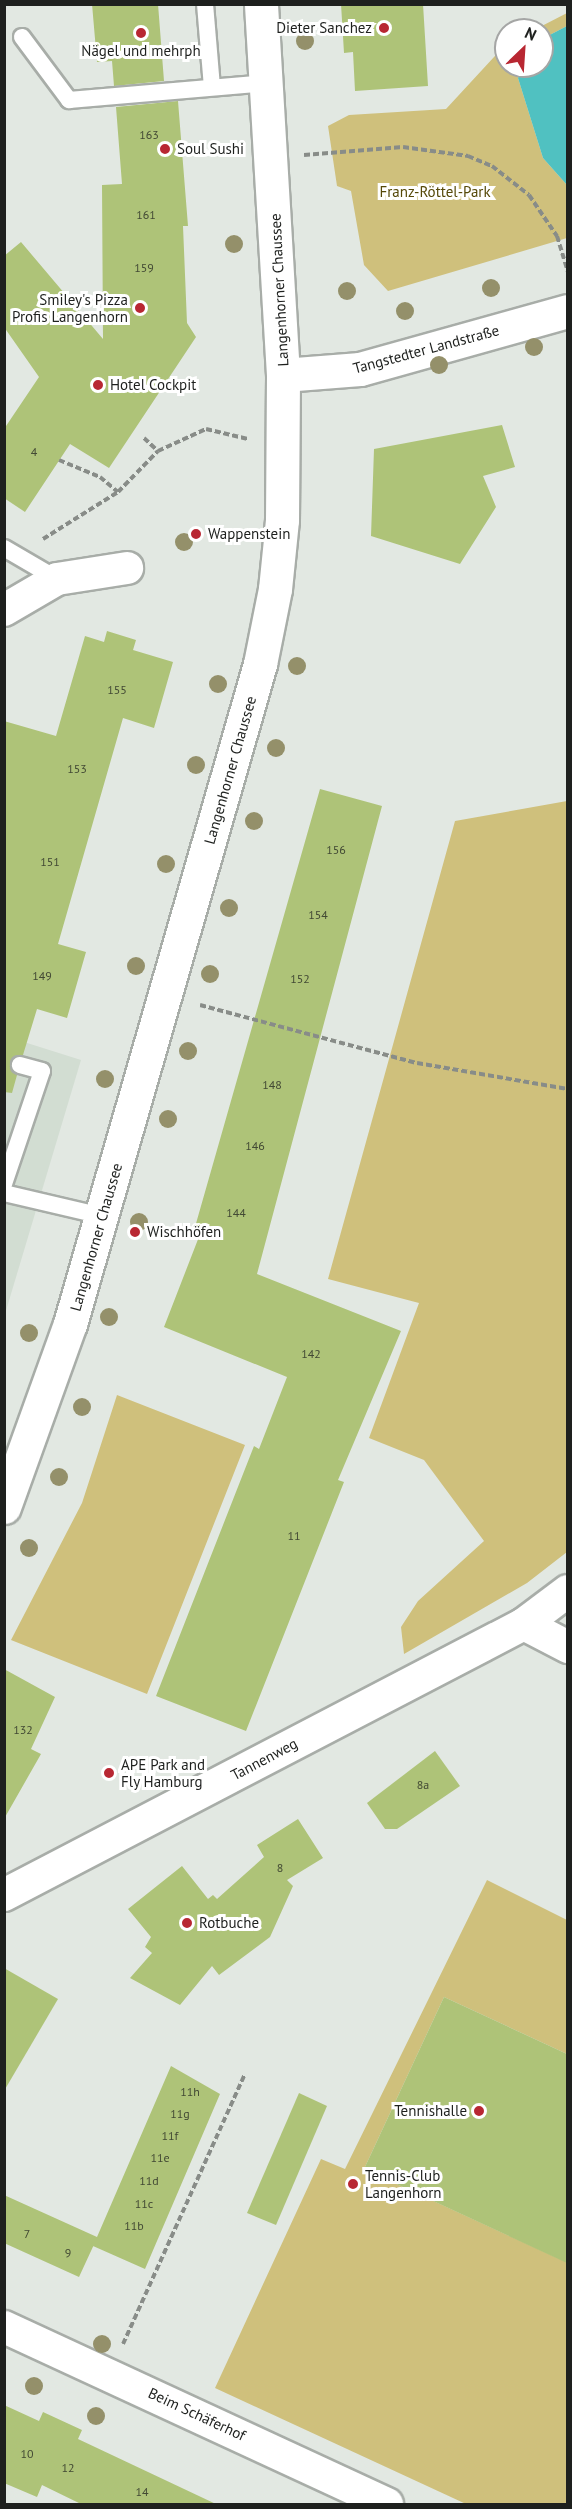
<!DOCTYPE html>
<html>
<head>
<meta charset="utf-8">
<style>
	body { margin:0 }
	#map { position:relative; width:572px; height:2509px; overflow:hidden; background:#e2e8e2; font-family:"PT Sans",sans-serif }
	div>[style] { position:absolute }
	.built>* { inset:0; background:#d2ddd2 }
	.green>* { inset:0; background:#cfc07c }
	.water>* { inset:0; background:#50c1c1 }
	.building>* { inset:0; background:#aec378 }
	.path>* { height:4px; margin-top:-2px; transform-origin:0; background:repeating-linear-gradient(90deg,#888c88 0 6px,transparent 0 9px) }
	.roads { filter:drop-shadow(2px 0 #a8ada8) drop-shadow(-2px 0 #a8ada8) drop-shadow(0 2px #a8ada8) drop-shadow(0 -2px #a8ada8) }
	.service>* { height:16px; margin:-8px; padding:0 8px; transform-origin:8px; border-radius:8px; background:#fff }
	.minor>* { height:32px; margin:-16px; padding:0 16px; transform-origin:16px; border-radius:16px; background:#fff }
	.tertiary>* { height:33px; margin:-16.5px; padding:0 16.5px; transform-origin:16.5px; border-radius:16.5px; background:#fff }
	.secondary>* { height:33px; margin:-16.5px; padding:0 16.5px; transform-origin:16.5px; border-radius:16.5px; background:#fff }
	.trees>* { width:18px; height:18px; margin:-9px; border-radius:50%; background:#94906a }
	.dots>* { width:16px; height:16px; translate:-50% -50%; box-sizing:border-box; border:3px solid #fff; border-radius:50% }
	span { translate:-50% -50%; white-space:nowrap; text-align:center; line-height:1.15; -webkit-text-stroke:6px #fff; paint-order:stroke }
	.number-label { font-size:12px; color:#424934 }
	.number-label span { -webkit-text-stroke-width:0 }
	.poi-label { font-size:15px; color:#1e201e }
	.right { translate:-100% -50%; text-align:right }
	.left { translate:0 -50%; text-align:left }
	.park-label { font-size:15px; color:#554808 }
	.street-label { font-size:15px; color:#1e201e }
	.frame { position:absolute; inset:0; border:6px solid #1e201e; pointer-events:none }
	.north { position:absolute; left:494px; top:18px; width:60px; height:60px; box-sizing:border-box; background:#fff; border:2px solid #a5a6a5; border-radius:50%; rotate:25deg; font-size:16px; font-weight:700; line-height:24px; text-align:center; color:#1e201e }
	.north::after { content:''; display:block; margin:auto; width:21px; height:27px; background:#b82732; clip-path:polygon(50% 0,100% 100%,50% 72%,0 100%) }
</style>
</head>
<body>
<div id="map">
	<div class="built">
		<div style="clip-path:polygon(5px 1036px,81px 1060px,5px 1314px)"></div>
	</div>
	<div class="green">
		<div style="clip-path:polygon(567px 13px,567px 26px,542px 39px,542px 30px,534px 30px)"></div>
		<div style="clip-path:polygon(506px 44px,506px 66px,524px 66px,518px 78px,543px 158px,567px 185px,567px 238px,388px 291px,364px 265px,351px 191px,337px 186px,328px 126px,349px 115px,446px 109px)"></div>
		<div style="clip-path:polygon(567px 801px,567px 1552px,527px 1583px,404px 1654px,401px 1627px,418px 1601px,484px 1541px,424px 1460px,369px 1438px,419px 1303px,328px 1279px,455px 821px)"></div>
		<div style="clip-path:polygon(117px 1395px,245px 1445px,147px 1694px,11px 1640px,82px 1503px)"></div>
		<div style="clip-path:polygon(487px 1880px,567px 1920px,567px 2054px,444px 1997px,364px 2169px,564px 2261px,567px 2254px,567px 2504px,466px 2504px,215px 2388px,321px 2159px,345px 2169px)"></div>
	</div>
	<div class="water">
		<div style="clip-path:polygon(567px 26px,568px 26px,567px 185px,543px 158px,518px 78px,524px 66px,542px 66px,542px 39px)"></div>
	</div>
	<div class="building">
		<div style="clip-path:polygon(92px 4px,158px 4px,164px 81px,114px 86px,112px 61px,97px 62px)"></div>
		<div style="clip-path:polygon(341px 4px,423px 4px,428px 86px,355px 91px,353px 52px,344px 53px)"></div>
		<div style="clip-path:polygon(178px 101px,188px 226px,183px 226px,187px 323px,196px 337px,109px 468px,70px 444px,25px 512px,4px 498px,4px 429px,39px 377px,4px 327px,4px 256px,21px 242px,103px 339px,102px 185px,122px 184px,116px 107px)"></div>
		<div style="clip-path:polygon(502px 425px,515px 467px,483px 476px,496px 507px,460px 564px,371px 536px,374px 449px)"></div>
		<div style="clip-path:polygon(107px 631px,136px 640px,133px 650px,173px 662px,154px 728px,123px 718px,58px 944px,86px 952px,67px 1018px,37px 1009px,23px 1055px,10px 1062px,17px 1075px,12px 1093px,4px 1092px,4px 721px,56px 736px,85px 636px,104px 642px)"></div>
		<div style="clip-path:polygon(320px 789px,382px 806px,257px 1274px,401px 1331px,338px 1480px,344px 1482px,246px 1731px,156px 1696px,254px 1446px,259px 1449px,287px 1377px,164px 1327px,202px 1229px,195px 1227px)"></div>
		<div style="clip-path:polygon(4px 1669px,55px 1697px,31px 1749px,41px 1754px,4px 1819px)"></div>
		<div style="clip-path:polygon(435px 1751px,460px 1786px,397px 1829px,385px 1829px,367px 1803px)"></div>
		<div style="clip-path:polygon(298px 1819px,323px 1858px,287px 1880px,293px 1886px,270px 1937px,219px 1975px,212px 1966px,180px 2005px,130px 1978px,152px 1953px,145px 1947px,151px 1937px,128px 1909px,182px 1866px,208px 1899px,213px 1895px,217px 1899px,264px 1857px,257px 1845px)"></div>
		<div style="clip-path:polygon(4px 1968px,58px 1999px,4px 2091px)"></div>
		<div style="clip-path:polygon(444px 1997px,567px 2054px,567px 2263px,364px 2169px)"></div>
		<div style="clip-path:polygon(171px 2066px,220px 2094px,145px 2269px,93px 2246px,97px 2238px,79px 2277px,4px 2243px,4px 2195px,97px 2237px)"></div>
		<div style="clip-path:polygon(299px 2093px,327px 2106px,276px 2225px,247px 2213px)"></div>
		<div style="clip-path:polygon(4px 2405px,39px 2421px,43px 2412px,82px 2430px,78px 2439px,218px 2505px,83px 2505px,42px 2485px,37px 2497px,4px 2483px)"></div>
	</div>
	<div class="path">
		<div style="left:304px;top:155px;width:99px;rotate:-4.6deg"></div>
		<div style="left:403px;top:147px;width:66px;rotate:7.9deg"></div>
		<div style="left:468px;top:156px;width:26px;rotate:23deg"></div>
		<div style="left:492px;top:166px;width:47px;rotate:38.1deg"></div>
		<div style="left:529px;top:195px;width:50px;rotate:55.7deg"></div>
		<div style="left:557px;top:236px;width:39px;rotate:73deg"></div>
		<div style="left:144px;top:438px;width:19px;rotate:43deg"></div>
		<div style="left:59px;top:460px;width:44px;rotate:22.5deg"></div>
		<div style="left:100px;top:477px;width:23px;rotate:40deg"></div>
		<div style="left:43px;top:539px;width:89px;rotate:-32.1deg"></div>
		<div style="left:118px;top:492px;width:57px;rotate:-45.7deg"></div>
		<div style="left:158px;top:451px;width:53px;rotate:-24.6deg"></div>
		<div style="left:206px;top:429px;width:43px;rotate:13.4deg"></div>
		<div style="left:200px;top:1005px;width:225px;rotate:15deg"></div>
		<div style="left:417px;top:1063px;width:153px;rotate:9.8deg"></div>
		<div style="left:123px;top:2344px;width:296px;rotate:-65.7deg"></div>
	</div>
	<div class="roads">
		<div class="service">
			<div style="left:205px;top:4px;width:83px;rotate:85.2deg"></div>
			<div style="left:22px;top:37px;width:79px;rotate:53.3deg"></div>
			<div style="left:69px;top:100px;width:199px;rotate:-4.9deg"></div>
			<div style="left:4px;top:548px;width:61px;rotate:30.3deg"></div>
			<div style="left:4px;top:1184px;width:119px;rotate:-71.4deg"></div>
			<div style="left:42px;top:1071px;width:23px;rotate:-165deg"></div>
			<div style="left:4px;top:1193px;width:101px;rotate:13.2deg"></div>
		</div>
		<div class="minor">
			<div style="left:4px;top:610px;width:61px;rotate:-30.3deg"></div>
			<div style="left:57px;top:579px;width:71px;rotate:-8.9deg"></div>
			<div style="left:524px;top:1624px;width:50px;rotate:27.6deg"></div>
			<div style="left:4px;top:1895px;width:586px;rotate:-27.53deg"></div>
			<div style="left:524px;top:1624px;width:55px;rotate:-36.9deg"></div>
			<div style="left:4px;top:2327px;width:422px;rotate:24.8deg"></div>
		</div>
		<div class="tertiary">
			<div style="left:283px;top:375px;width:77px;rotate:-4.5deg"></div>
			<div style="left:360px;top:369px;width:216px;rotate:-15.6deg"></div>
		</div>
		<div class="secondary">
			<div style="left:4px;top:1507px;width:195px;rotate:-70.2deg"></div>
			<div style="left:70px;top:1324px;width:687px;rotate:-73.94deg"></div>
			<div style="left:260px;top:664px;width:76px;rotate:-78.7deg"></div>
			<div style="left:275px;top:589px;width:69px;rotate:-84.2deg"></div>
			<div style="left:282px;top:520px;width:145px;rotate:-89.6deg"></div>
			<div style="left:283px;top:375px;width:372px;rotate:-93.4deg"></div>
		</div>
	</div>
	<div class="trees">
		<div style="left:305px;top:41px"></div>
		<div style="left:234px;top:244px"></div>
		<div style="left:491px;top:288px"></div>
		<div style="left:347px;top:291px"></div>
		<div style="left:405px;top:311px"></div>
		<div style="left:534px;top:347px"></div>
		<div style="left:439px;top:365px"></div>
		<div style="left:184px;top:542px"></div>
		<div style="left:297px;top:666px"></div>
		<div style="left:218px;top:684px"></div>
		<div style="left:276px;top:748px"></div>
		<div style="left:196px;top:765px"></div>
		<div style="left:254px;top:821px"></div>
		<div style="left:166px;top:864px"></div>
		<div style="left:229px;top:908px"></div>
		<div style="left:136px;top:966px"></div>
		<div style="left:210px;top:974px"></div>
		<div style="left:188px;top:1051px"></div>
		<div style="left:105px;top:1079px"></div>
		<div style="left:168px;top:1119px"></div>
		<div style="left:139px;top:1222px"></div>
		<div style="left:109px;top:1317px"></div>
		<div style="left:29px;top:1333px"></div>
		<div style="left:82px;top:1407px"></div>
		<div style="left:59px;top:1477px"></div>
		<div style="left:29px;top:1548px"></div>
		<div style="left:102px;top:2344px"></div>
		<div style="left:34px;top:2386px"></div>
		<div style="left:96px;top:2416px"></div>
	</div>
	<div class="dots">
		<div style="left:384px;top:28px;background:#b82732"></div>
		<div style="left:141px;top:33px;background:#b82732"></div>
		<div style="left:165px;top:149px;background:#b82732"></div>
		<div style="left:140px;top:308px;background:#b82732"></div>
		<div style="left:98px;top:385px;background:#b82732"></div>
		<div style="left:196px;top:534px;background:#b82732"></div>
		<div style="left:135px;top:1232px;background:#b82732"></div>
		<div style="left:109px;top:1773px;background:#b82732"></div>
		<div style="left:187px;top:1923px;background:#b82732"></div>
		<div style="left:479px;top:2111px;background:#b82732"></div>
		<div style="left:353px;top:2184px;background:#b82732"></div>
	</div>
	<div class="number-label">
		<span style="left:149px;top:135px">163</span>
		<span style="left:146px;top:215px">161</span>
		<span style="left:144px;top:268px">159</span>
		<span style="left:34px;top:452px">4</span>
		<span style="left:117px;top:690px">155</span>
		<span style="left:77px;top:769px">153</span>
		<span style="left:336px;top:850px">156</span>
		<span style="left:50px;top:862px">151</span>
		<span style="left:318px;top:915px">154</span>
		<span style="left:42px;top:976px">149</span>
		<span style="left:300px;top:979px">152</span>
		<span style="left:272px;top:1085px">148</span>
		<span style="left:255px;top:1146px">146</span>
		<span style="left:236px;top:1213px">144</span>
		<span style="left:311px;top:1354px">142</span>
		<span style="left:294px;top:1536px">11</span>
		<span style="left:23px;top:1730px">132</span>
		<span style="left:423px;top:1785px">8a</span>
		<span style="left:280px;top:1868px">8</span>
		<span style="left:190px;top:2092px">11h</span>
		<span style="left:180px;top:2114px">11g</span>
		<span style="left:170px;top:2136px">11f</span>
		<span style="left:160px;top:2158px">11e</span>
		<span style="left:149px;top:2181px">11d</span>
		<span style="left:144px;top:2204px">11c</span>
		<span style="left:134px;top:2226px">11b</span>
		<span style="left:27px;top:2234px">7</span>
		<span style="left:68px;top:2253px">9</span>
		<span style="left:27px;top:2454px">10</span>
		<span style="left:68px;top:2468px">12</span>
		<span style="left:142px;top:2492px">14</span>
	</div>
	<div class="poi-label">
		<span class="right" style="left:372px;top:28px">Dieter Sanchez</span>
		<span style="left:141px;top:51px">Nägel und mehrph</span>
		<span class="left" style="left:177px;top:149px">Soul Sushi</span>
		<span class="right" style="left:128px;top:308px">Smiley's Pizza<br>Profis Langenhorn</span>
		<span class="left" style="left:110px;top:385px">Hotel Cockpit</span>
		<span class="left" style="left:208px;top:534px">Wappenstein</span>
		<span class="left" style="left:147px;top:1232px">Wischhöfen</span>
		<span class="left" style="left:121px;top:1773px">APE Park and<br>Fly Hamburg</span>
		<span class="left" style="left:199px;top:1923px">Rotbuche</span>
		<span class="right" style="left:467px;top:2111px">Tennishalle</span>
		<span class="left" style="left:365px;top:2184px">Tennis-Club<br>Langenhorn</span>
	</div>
	<div class="park-label">
		<span style="left:435px;top:192px">Franz-Röttel-Park</span>
	</div>
	<div class="street-label">
		<span style="left:279px;top:290px;rotate:-93deg">Langenhorner Chaussee</span>
		<span style="left:426px;top:349px;rotate:-15deg">Tangstedter Landstraße</span>
		<span style="left:230px;top:770px;rotate:-74deg">Langenhorner Chaussee</span>
		<span style="left:96px;top:1237px;rotate:-74deg">Langenhorner Chaussee</span>
		<span style="left:264px;top:1759px;rotate:-28deg">Tannenweg</span>
		<span style="left:197px;top:2414px;rotate:25deg">Beim Schäferhof</span>
	</div>
	<div class="frame"></div>
	<div class="north">N</div>
</div>
</body>
</html>
